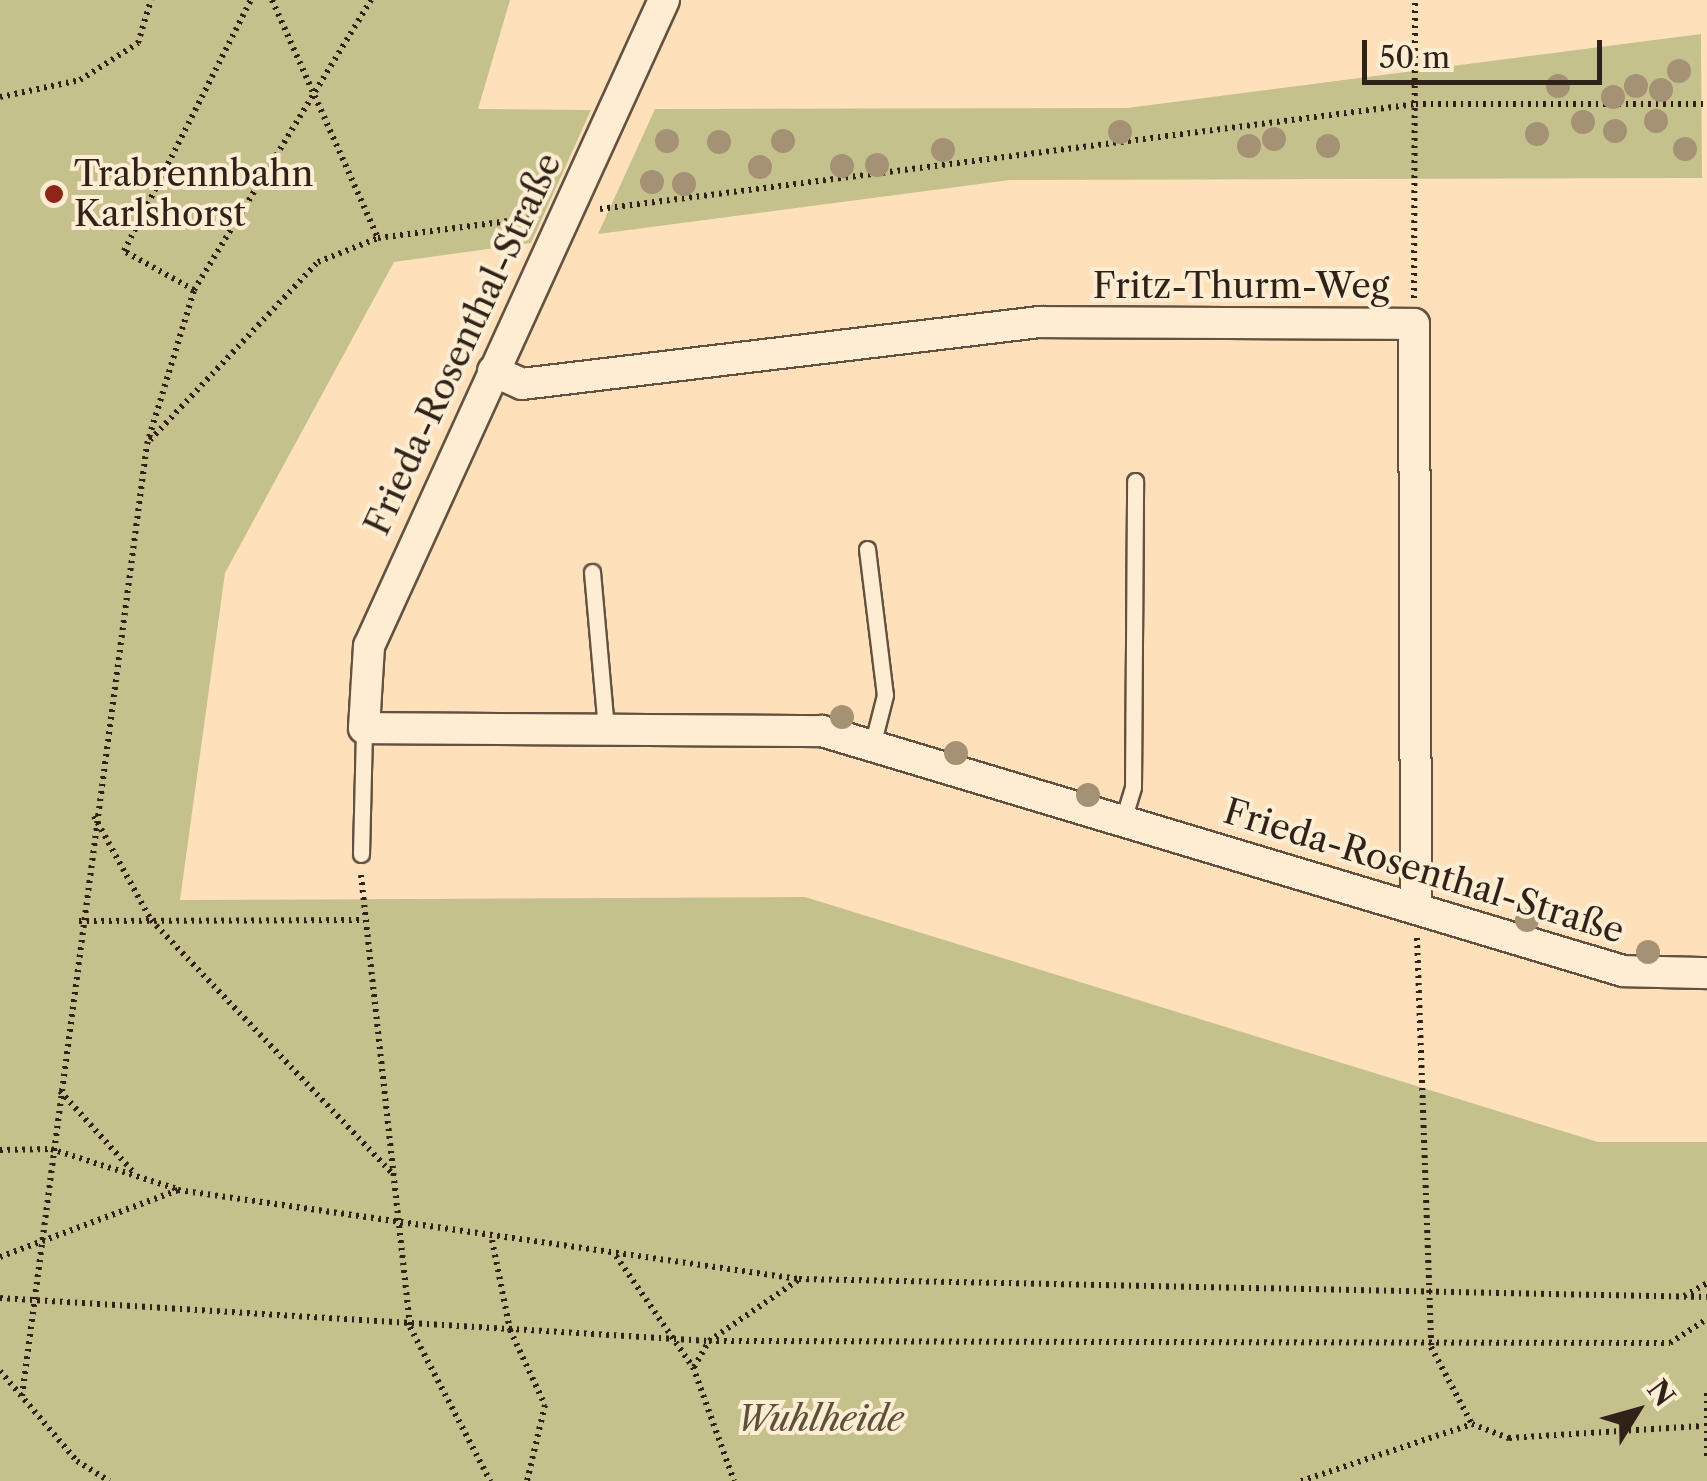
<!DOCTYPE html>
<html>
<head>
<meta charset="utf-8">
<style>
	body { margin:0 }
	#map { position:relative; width:1707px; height:1481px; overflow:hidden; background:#fee1bb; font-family:"Libre Caslon Text",serif }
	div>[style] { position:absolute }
	.green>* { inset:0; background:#c5c18c }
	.path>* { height:6px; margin-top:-3px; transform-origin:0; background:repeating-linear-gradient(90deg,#2f2218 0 2.5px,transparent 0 7.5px) }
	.roads { filter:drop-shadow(2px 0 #635241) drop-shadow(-2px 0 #635241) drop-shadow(0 2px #635241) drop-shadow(0 -2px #635241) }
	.service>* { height:15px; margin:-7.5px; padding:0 7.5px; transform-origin:7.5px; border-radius:7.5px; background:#feecd3 }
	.minor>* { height:30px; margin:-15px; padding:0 15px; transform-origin:15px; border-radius:15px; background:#feecd3 }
	.trees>* { width:24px; height:24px; margin:-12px; border-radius:50%; background:#a59275 }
	.dots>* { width:28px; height:28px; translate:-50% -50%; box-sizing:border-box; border:5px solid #feecd3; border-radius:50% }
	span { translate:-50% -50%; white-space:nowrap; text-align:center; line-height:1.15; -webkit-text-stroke:8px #feecd3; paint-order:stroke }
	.poi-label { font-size:35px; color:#2f2218 }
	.left { translate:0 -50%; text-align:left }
	.street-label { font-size:35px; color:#2f2218 }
	.park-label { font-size:35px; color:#5c523b; font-style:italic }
	.north { position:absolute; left:1587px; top:1361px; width:100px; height:100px; -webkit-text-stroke:8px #feecd3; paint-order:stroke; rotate:53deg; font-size:28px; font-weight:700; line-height:40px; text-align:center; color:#2f2218 }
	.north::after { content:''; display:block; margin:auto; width:35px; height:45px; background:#2f2218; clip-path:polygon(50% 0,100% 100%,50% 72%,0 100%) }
	.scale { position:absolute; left:1362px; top:40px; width:240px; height:45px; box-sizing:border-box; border:5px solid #2f2218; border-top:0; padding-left:12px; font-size:30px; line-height:35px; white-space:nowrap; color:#2f2218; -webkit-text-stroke:8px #feecd3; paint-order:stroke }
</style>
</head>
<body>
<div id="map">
	<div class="green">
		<div style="clip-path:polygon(0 0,510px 0,478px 109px,591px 110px,531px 243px,394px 262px,225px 573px,180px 900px,805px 897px,1598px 1142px,1707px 1142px,1707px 1481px,0 1481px)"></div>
		<div style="clip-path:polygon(1701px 34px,1702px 178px,1010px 180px,598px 234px,655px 109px,1127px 108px)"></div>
	</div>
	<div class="path">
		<div style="left:272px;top:0;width:261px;rotate:66deg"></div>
		<div style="left:378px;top:238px;width:156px;rotate:-7.4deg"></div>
		<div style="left:0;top:97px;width:82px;rotate:-12deg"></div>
		<div style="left:80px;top:80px;width:69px;rotate:-32.5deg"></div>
		<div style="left:138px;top:43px;width:45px;rotate:-73.2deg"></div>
		<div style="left:600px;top:209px;width:823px;rotate:-7.33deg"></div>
		<div style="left:1416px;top:104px;width:291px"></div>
		<div style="left:194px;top:290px;width:80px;rotate:-150.9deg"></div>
		<div style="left:124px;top:251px;width:281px;rotate:-63.2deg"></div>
		<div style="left:1414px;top:298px;width:298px;rotate:-89.8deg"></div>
		<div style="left:150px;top:440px;width:245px;rotate:-46.7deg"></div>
		<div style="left:318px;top:262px;width:65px;rotate:-21.8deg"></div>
		<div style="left:94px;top:816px;width:119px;rotate:61.3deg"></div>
		<div style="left:151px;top:920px;width:349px;rotate:46.4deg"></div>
		<div style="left:361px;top:875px;width:455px;rotate:83.8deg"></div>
		<div style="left:410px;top:1327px;width:174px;rotate:62.5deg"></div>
		<div style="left:79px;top:921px;width:283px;rotate:-0.2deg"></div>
		<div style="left:1417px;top:938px;width:409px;rotate:88deg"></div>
		<div style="left:1431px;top:1347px;width:87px;rotate:62deg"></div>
		<div style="left:1472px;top:1424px;width:40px;rotate:21deg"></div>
		<div style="left:1509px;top:1438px;width:193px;rotate:-3.6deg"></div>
		<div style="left:60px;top:1091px;width:112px;rotate:47.9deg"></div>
		<div style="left:0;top:1150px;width:51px;rotate:-1.1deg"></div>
		<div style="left:51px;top:1149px;width:132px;rotate:17.6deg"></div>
		<div style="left:492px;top:1240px;width:92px;rotate:78.7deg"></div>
		<div style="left:510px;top:1330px;width:83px;rotate:65deg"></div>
		<div style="left:545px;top:1405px;width:78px;rotate:103.3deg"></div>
		<div style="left:616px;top:1256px;width:135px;rotate:55.3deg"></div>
		<div style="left:693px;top:1367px;width:121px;rotate:70.2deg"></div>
		<div style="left:0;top:1257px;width:190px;rotate:-20.6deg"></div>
		<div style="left:178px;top:1190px;width:627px;rotate:8.16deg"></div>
		<div style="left:799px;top:1279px;width:908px;rotate:1.14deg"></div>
		<div style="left:1684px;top:1296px;width:26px;rotate:-29deg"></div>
		<div style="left:0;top:1298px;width:710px;rotate:3.47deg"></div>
		<div style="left:709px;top:1341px;width:961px;rotate:0.12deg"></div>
		<div style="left:1670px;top:1343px;width:44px;rotate:-33deg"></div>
		<div style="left:694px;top:1367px;width:30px;rotate:-60deg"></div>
		<div style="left:709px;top:1341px;width:108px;rotate:-34.4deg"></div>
		<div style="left:0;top:1371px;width:118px;rotate:49.5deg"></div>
		<div style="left:77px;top:1461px;width:38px;rotate:32deg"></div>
		<div style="left:1707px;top:1393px;width:66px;rotate:90deg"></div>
		<div style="left:22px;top:1396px;width:960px;rotate:-82.52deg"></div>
		<div style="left:147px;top:444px;width:161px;rotate:-73deg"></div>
		<div style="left:194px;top:290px;width:340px;rotate:-58.6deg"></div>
		<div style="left:1301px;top:1481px;width:180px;rotate:-18.4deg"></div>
	</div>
	<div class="roads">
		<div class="service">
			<div style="left:867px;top:549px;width:147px;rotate:83deg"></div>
			<div style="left:885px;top:695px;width:49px;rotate:104.3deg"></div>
			<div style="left:592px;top:572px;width:159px;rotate:84.9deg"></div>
			<div style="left:1123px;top:820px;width:34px;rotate:-73deg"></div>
			<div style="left:1133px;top:787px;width:306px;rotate:-89.6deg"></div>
			<div style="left:361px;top:854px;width:126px;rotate:-88.6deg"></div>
		</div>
		<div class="minor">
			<div style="left:664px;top:0;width:710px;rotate:114.54deg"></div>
			<div style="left:369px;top:646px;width:82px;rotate:93.5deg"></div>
			<div style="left:364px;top:728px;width:458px;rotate:0.4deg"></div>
			<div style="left:822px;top:731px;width:836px;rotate:16.68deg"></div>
			<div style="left:1623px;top:971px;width:84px;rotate:1.4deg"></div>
			<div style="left:493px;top:371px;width:32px;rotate:24deg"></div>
			<div style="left:522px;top:384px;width:522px;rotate:-6.83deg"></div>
			<div style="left:1040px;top:322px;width:374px;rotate:0.3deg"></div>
			<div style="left:1414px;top:324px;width:580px;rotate:89.8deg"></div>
		</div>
	</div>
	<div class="trees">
		<div style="left:1679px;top:71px"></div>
		<div style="left:1558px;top:86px"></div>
		<div style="left:1636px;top:86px"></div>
		<div style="left:1661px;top:90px"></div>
		<div style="left:1613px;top:97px"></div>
		<div style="left:1656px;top:121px"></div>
		<div style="left:1583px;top:122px"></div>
		<div style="left:1615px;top:131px"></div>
		<div style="left:1120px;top:132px"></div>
		<div style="left:1537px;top:134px"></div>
		<div style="left:1274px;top:139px"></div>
		<div style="left:667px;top:141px"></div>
		<div style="left:783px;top:141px"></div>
		<div style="left:719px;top:142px"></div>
		<div style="left:1249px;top:146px"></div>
		<div style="left:1328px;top:146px"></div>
		<div style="left:1685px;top:149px"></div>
		<div style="left:943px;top:150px"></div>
		<div style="left:877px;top:165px"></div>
		<div style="left:842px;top:166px"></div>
		<div style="left:760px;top:167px"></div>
		<div style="left:652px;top:182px"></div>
		<div style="left:684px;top:184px"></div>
		<div style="left:842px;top:717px"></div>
		<div style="left:956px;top:753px"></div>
		<div style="left:1088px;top:795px"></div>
		<div style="left:1527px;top:920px"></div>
		<div style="left:1648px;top:952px"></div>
	</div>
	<div class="dots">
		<div style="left:54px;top:194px;background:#8f2418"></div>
	</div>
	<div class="poi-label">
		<span class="left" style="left:74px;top:194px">Trabrennbahn<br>Karlshorst</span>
	</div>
	<div class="street-label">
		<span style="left:1241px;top:286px">Fritz-Thurm-Weg</span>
		<span style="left:463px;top:344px;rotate:-65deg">Frieda-Rosenthal-Straße</span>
		<span style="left:1424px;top:871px;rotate:17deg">Frieda-Rosenthal-Straße</span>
	</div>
	<div class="park-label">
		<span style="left:820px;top:1419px">Wuhlheide</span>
	</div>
	<div class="north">N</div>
	<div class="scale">50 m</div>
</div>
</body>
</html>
